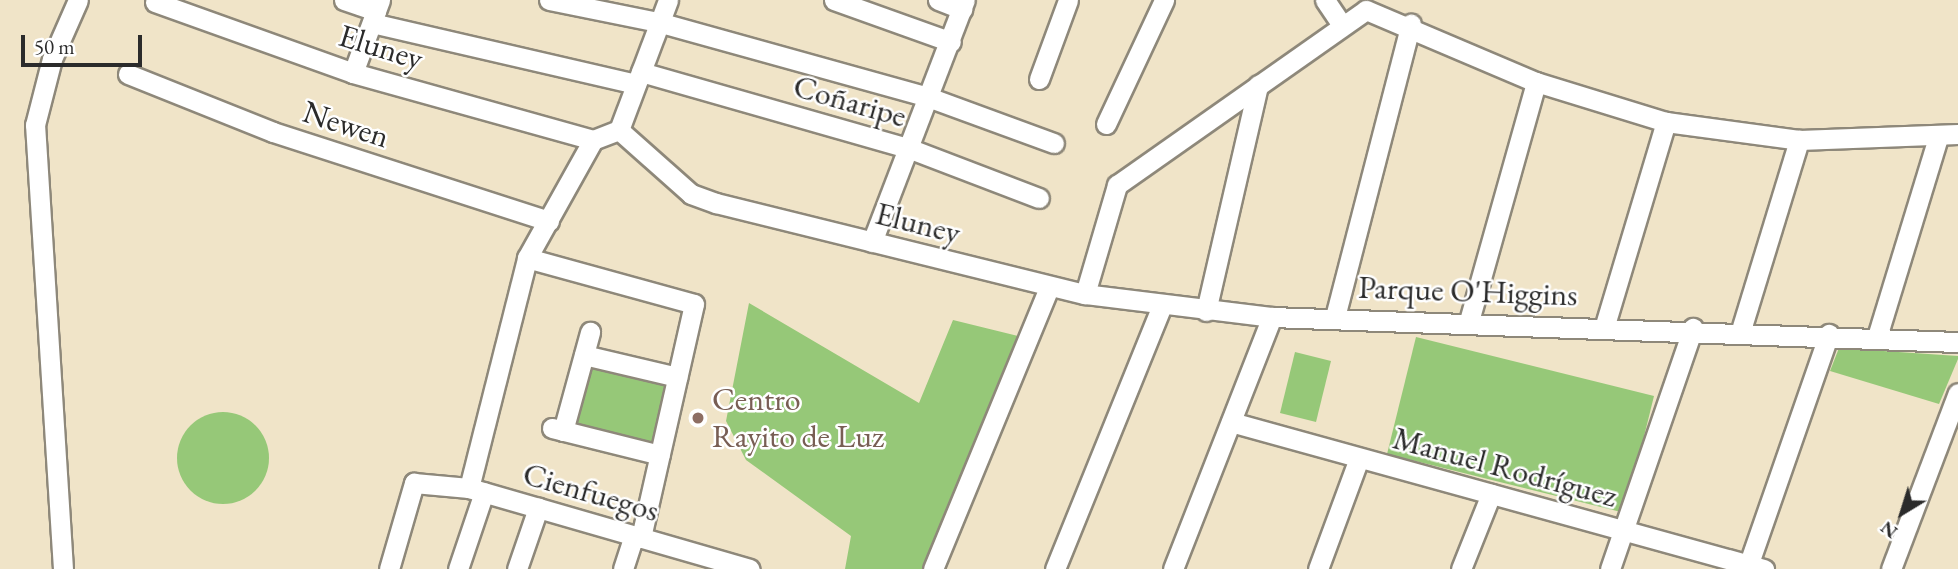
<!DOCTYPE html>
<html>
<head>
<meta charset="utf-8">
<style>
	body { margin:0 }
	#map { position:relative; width:1958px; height:569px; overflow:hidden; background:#f0e4c8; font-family:"EB Garamond",serif }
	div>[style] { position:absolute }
	.green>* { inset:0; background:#96c878 }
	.round { border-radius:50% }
	.roads { filter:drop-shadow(2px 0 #8e887a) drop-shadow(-2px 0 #8e887a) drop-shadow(0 2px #8e887a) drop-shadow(0 -2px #8e887a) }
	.minor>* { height:19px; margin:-9.5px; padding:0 9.5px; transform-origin:9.5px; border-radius:9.5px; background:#fff }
	.dots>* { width:19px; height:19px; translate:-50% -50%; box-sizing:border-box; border:4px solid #fff; border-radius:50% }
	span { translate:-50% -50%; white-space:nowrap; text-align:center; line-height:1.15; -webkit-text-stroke:5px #fff; paint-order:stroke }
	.street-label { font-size:32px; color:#2b2b2b }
	.education-label { font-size:32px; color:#785e54 }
	.left { translate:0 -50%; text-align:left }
	.north { position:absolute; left:1867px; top:478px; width:70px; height:70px; -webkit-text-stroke:5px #fff; paint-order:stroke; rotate:218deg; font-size:19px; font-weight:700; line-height:28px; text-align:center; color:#2b2b2b }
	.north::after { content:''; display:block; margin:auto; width:24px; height:32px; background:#2b2b2b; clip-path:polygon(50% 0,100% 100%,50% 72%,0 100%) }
	.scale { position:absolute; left:21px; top:35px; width:121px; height:32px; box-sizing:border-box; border:4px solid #2b2b2b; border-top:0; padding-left:9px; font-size:21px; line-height:24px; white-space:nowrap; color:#2b2b2b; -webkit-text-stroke:5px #fff; paint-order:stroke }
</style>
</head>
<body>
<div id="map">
	<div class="green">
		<div style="clip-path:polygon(749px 303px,919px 403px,953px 320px,1018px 336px,923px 569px,845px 569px,851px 536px,746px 460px,726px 421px)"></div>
		<div style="clip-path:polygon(1416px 337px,1654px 396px,1625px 513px,1387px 454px)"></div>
		<div style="clip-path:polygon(1839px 348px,1958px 356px,1958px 359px,1939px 404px,1830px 371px)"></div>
		<div style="clip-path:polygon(1295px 352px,1331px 361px,1316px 422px,1280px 413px)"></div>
		<div style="clip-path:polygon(589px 364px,665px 382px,653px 446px,574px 426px)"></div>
		<div class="round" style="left:177px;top:412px;width:92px;height:92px"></div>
	</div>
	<div class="roads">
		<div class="minor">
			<div style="left:344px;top:0;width:34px;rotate:19deg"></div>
			<div style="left:549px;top:0;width:111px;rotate:11.4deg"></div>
			<div style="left:658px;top:22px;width:280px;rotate:15.5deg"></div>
			<div style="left:928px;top:97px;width:134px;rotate:20.1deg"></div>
			<div style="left:834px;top:0;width:124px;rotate:19.7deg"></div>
			<div style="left:938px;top:0;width:26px;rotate:21deg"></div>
			<div style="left:1325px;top:0;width:30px;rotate:56deg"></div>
			<div style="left:155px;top:2px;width:210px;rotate:19.7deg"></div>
			<div style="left:353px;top:73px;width:249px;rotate:15.6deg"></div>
			<div style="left:372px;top:23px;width:271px;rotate:13deg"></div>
			<div style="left:641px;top:72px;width:278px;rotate:15.9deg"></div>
			<div style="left:908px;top:148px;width:140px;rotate:20.9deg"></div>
			<div style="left:353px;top:73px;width:78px;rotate:-69.7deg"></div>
			<div style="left:128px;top:74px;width:156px;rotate:21.8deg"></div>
			<div style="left:273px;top:132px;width:290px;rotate:17.9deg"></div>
			<div style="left:1039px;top:79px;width:84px;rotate:-69.8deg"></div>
			<div style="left:1106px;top:124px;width:137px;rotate:-64.9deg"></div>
			<div style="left:619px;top:130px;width:96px;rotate:41.6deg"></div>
			<div style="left:691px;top:194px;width:27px;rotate:20deg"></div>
			<div style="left:716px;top:203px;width:380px;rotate:13.9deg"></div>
			<div style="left:1085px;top:294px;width:188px;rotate:7deg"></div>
			<div style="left:1272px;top:317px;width:686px;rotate:2.09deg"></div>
			<div style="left:872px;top:242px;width:259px;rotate:-69deg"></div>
			<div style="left:527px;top:258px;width:173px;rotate:15.4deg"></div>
			<div style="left:694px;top:304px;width:240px;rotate:102.8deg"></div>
			<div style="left:1085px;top:294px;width:114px;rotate:-73.6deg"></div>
			<div style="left:1117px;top:185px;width:304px;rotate:-35.1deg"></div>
			<div style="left:1366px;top:10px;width:185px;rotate:23deg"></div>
			<div style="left:1536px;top:82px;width:136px;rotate:17.1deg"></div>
			<div style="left:1666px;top:122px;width:134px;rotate:7.7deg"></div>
			<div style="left:1799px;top:140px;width:159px;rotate:-2.2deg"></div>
			<div style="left:1206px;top:311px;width:232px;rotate:-77deg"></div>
			<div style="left:1335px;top:317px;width:303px;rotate:-75.5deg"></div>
			<div style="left:1469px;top:321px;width:248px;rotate:-74.3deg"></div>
			<div style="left:1605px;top:325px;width:212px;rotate:-73.3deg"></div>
			<div style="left:1741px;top:330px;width:199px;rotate:-73deg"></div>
			<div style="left:1877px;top:337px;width:209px;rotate:-73deg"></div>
			<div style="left:584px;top:355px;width:96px;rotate:13.3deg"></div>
			<div style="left:1231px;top:422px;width:553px;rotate:15.42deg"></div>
			<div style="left:552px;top:428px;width:111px;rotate:14deg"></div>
			<div style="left:563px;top:431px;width:103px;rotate:-74.7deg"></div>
			<div style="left:469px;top:488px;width:237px;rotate:-75.8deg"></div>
			<div style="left:527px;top:258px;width:135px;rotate:-60.8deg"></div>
			<div style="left:593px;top:140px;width:28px;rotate:-21deg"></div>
			<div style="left:619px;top:130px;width:139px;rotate:-69.3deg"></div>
			<div style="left:63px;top:569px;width:445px;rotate:-93.6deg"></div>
			<div style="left:35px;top:125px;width:68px;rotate:-75.6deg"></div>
			<div style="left:52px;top:59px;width:64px;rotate:-66.2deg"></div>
			<div style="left:389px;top:569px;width:90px;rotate:-73.8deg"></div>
			<div style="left:414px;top:483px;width:55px;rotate:5.2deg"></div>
			<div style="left:469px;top:488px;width:292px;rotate:16.1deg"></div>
			<div style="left:458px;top:569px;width:81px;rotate:-71.3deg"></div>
			<div style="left:517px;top:569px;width:65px;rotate:-71deg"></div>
			<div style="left:623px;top:569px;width:35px;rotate:-72deg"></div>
			<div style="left:933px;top:569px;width:304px;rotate:-67.6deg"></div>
			<div style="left:1055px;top:569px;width:285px;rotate:-67.9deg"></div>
			<div style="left:1173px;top:569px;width:271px;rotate:-68.6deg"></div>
			<div style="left:1318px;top:569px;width:118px;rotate:-69.7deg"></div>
			<div style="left:1461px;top:569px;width:81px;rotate:-68.2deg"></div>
			<div style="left:1610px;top:569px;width:255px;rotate:-71deg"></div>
			<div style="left:1747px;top:569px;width:249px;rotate:-70.8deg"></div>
			<div style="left:1891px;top:569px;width:188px;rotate:-69.2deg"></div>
		</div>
	</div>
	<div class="dots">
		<div style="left:698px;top:418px;background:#8d6e63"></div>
	</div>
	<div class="street-label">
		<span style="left:381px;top:47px;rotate:17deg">Eluney</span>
		<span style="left:850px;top:101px;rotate:16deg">Coñaripe</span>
		<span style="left:346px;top:124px;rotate:18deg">Newen</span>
		<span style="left:918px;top:223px;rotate:14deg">Eluney</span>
		<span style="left:1468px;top:291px;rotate:2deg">Parque O'Higgins</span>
		<span style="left:1505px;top:467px;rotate:15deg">Manuel Rodríguez</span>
		<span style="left:591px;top:492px;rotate:16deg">Cienfuegos</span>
	</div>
	<div class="education-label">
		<span class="left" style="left:712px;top:418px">Centro<br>Rayito de Luz</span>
	</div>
	<div class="north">N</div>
	<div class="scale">50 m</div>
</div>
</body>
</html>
